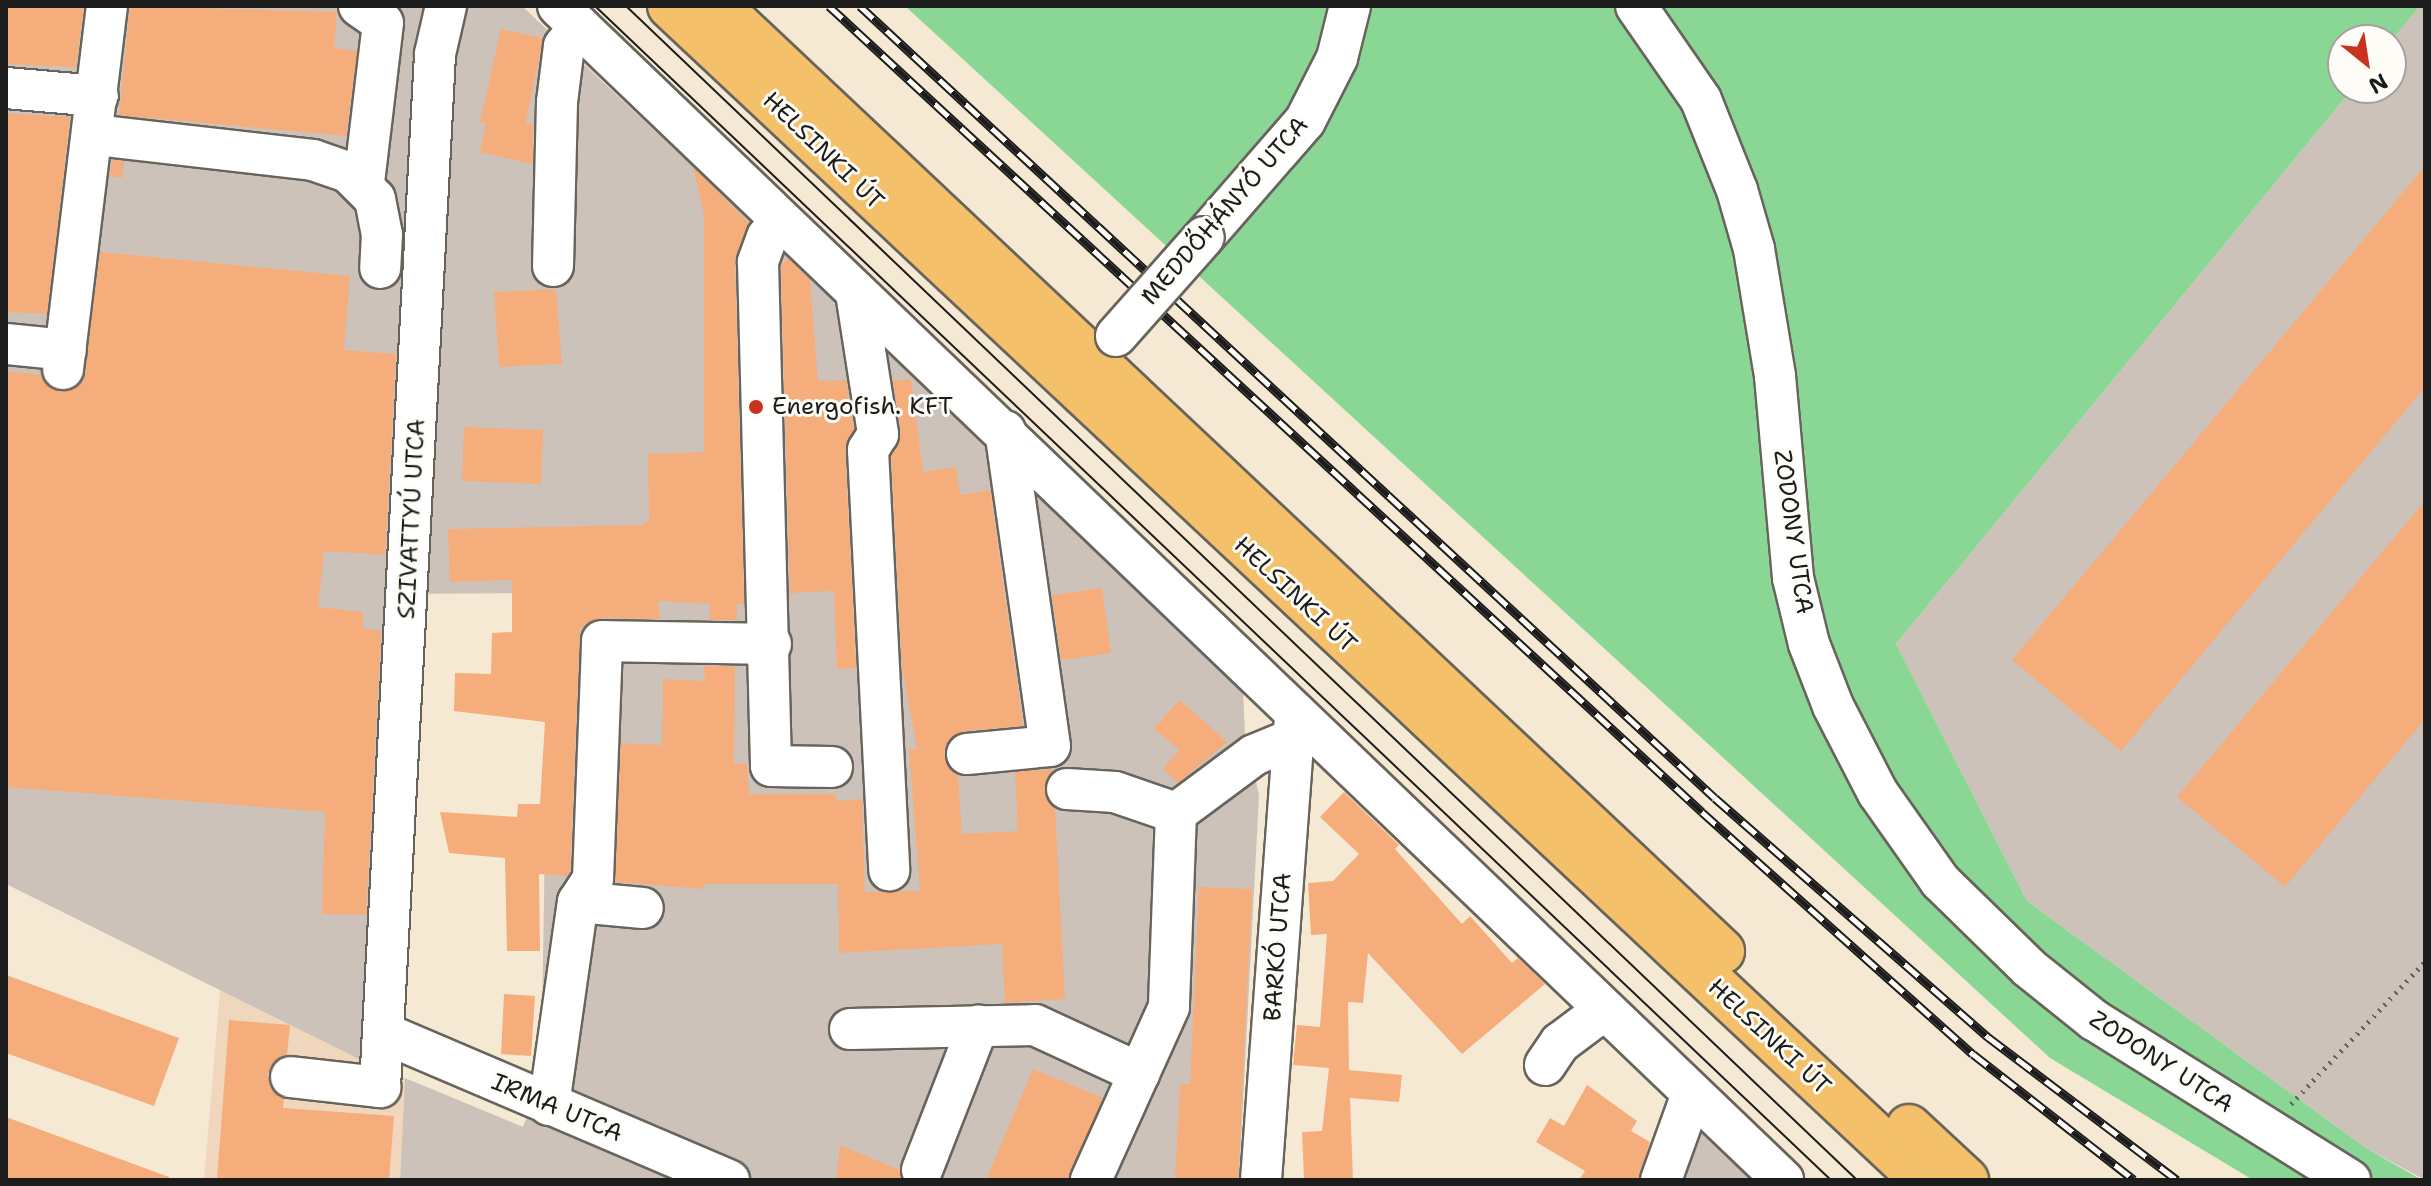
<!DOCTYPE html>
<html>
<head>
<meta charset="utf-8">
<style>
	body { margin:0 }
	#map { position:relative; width:2431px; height:1186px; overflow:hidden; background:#f5e9d3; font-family:"Shantell Sans",sans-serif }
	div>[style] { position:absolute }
	.built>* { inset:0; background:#efd6bc }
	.industrial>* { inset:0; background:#cdc2b9 }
	.green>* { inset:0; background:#8ad795 }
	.building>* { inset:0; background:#f6ad7c }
	.path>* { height:5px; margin-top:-2.5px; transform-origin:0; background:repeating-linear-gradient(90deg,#68645c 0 2px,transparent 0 8px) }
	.roads { filter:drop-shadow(2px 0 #68645c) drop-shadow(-2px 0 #68645c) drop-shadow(0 2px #68645c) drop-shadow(0 -2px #68645c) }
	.minor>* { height:40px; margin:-20px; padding:0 20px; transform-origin:20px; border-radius:20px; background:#fff }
	.major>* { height:44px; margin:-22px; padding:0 22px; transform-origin:22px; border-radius:22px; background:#f4c16a }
	.tram>* { height:2px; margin:-1px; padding:0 1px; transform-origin:1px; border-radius:1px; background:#1c1c1c }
	.rail>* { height:9px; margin-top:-4.5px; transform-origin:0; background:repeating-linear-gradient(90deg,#fdfcf7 0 18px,#1c1c1c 0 36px); box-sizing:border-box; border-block:2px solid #1c1c1c }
	.bridges { filter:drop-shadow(2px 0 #68645c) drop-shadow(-2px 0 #68645c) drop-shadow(0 2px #68645c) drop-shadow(0 -2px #68645c) }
	.minor-bridge>* { height:40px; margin:-20px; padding:0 20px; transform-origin:20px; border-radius:20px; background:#fff }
	.dots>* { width:22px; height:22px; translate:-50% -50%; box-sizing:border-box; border:4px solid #fdfcf7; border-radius:50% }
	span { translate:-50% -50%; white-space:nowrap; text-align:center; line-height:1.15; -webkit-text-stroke:6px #fdfcf7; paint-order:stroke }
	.street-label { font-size:24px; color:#1c1c1c }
	.poi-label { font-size:24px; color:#1c1c1c }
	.left { translate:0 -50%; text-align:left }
	.frame { position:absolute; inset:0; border:8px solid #1c1c1c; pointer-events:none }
	.north { position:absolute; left:2327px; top:24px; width:80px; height:80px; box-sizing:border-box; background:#fdfcf7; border:2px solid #a3a29f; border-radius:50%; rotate:150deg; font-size:22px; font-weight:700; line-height:32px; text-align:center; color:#1c1c1c }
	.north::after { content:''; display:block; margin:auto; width:28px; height:36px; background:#c8321e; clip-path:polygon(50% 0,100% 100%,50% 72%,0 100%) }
</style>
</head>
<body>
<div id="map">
	<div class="built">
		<div style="clip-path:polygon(220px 990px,405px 1078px,400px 1180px,204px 1180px)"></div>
	</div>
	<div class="industrial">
		<div style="clip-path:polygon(6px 6px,522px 6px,1236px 677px,1243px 692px,1245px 734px,1259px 795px,1239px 1180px,400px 1180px,405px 1078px,523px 1127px,541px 1082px,549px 593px,388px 594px,361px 1060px,6px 884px)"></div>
		<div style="clip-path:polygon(2420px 6px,2425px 6px,2425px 1180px,2366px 1148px,2027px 901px,1896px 644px,2353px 88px,2391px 88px,2391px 41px)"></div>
		<div style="clip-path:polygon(1703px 1124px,1757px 1180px,1684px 1180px)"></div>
	</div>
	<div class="green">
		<div style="clip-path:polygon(905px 6px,2420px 6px,2391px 41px,2343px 40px,2343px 88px,2353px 88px,1896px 644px,2027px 901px,2366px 1148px,2422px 1180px,2253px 1180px,2050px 1058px)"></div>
	</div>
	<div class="building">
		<div style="clip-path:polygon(6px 6px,84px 6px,76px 67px,6px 64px)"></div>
		<div style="clip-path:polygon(130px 6px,337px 12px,334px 48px,357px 51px,346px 136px,119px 115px)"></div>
		<div style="clip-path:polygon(501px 29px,543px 38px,526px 123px,533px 125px,532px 164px,480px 152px,486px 123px,480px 122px)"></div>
		<div style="clip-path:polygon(6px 113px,70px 117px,47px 314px,6px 312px)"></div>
		<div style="clip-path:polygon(112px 160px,124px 161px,122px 178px,110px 176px)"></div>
		<div style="clip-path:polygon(2425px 166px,2425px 387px,2121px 751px,2012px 660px)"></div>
		<div style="clip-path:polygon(693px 167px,749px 223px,735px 263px,744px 604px,737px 604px,737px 620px,710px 620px,710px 604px,658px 601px,660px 619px,602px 618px,580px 628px,570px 872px,567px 876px,539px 874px,540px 951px,507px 951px,505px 858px,449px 853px,440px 812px,517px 817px,518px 804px,540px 804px,545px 722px,454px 711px,455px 673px,491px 674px,492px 633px,512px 632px,512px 580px,450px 582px,448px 529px,641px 525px,649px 522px,648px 454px,704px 452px,704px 215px)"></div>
		<div style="clip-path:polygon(100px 252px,350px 276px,344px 350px,396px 354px,385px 555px,324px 551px,318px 607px,363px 612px,363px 628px,381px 631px,366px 915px,322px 914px,325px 812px,6px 787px,6px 371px,41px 375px,49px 387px,61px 392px,84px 380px)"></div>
		<div style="clip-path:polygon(788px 258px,810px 280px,818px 381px,846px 380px,854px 429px,845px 451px,856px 668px,837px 669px,834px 591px,790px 593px,781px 266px)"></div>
		<div style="clip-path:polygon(556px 289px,562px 364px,499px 367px,494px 292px)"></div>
		<div style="clip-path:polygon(911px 379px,923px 472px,956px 467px,960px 495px,990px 490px,1023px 726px,964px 731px,946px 744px,944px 757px,958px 775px,962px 834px,1018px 831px,1015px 772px,1053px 769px,1044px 788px,1055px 808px,1065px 999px,1005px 1003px,1002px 944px,839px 953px,838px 884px,704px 884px,704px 889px,615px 882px,621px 743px,662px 745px,663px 679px,705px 681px,704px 666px,735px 666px,734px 764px,747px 764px,749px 794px,836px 794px,837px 801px,862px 799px,865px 892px,920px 891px,909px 749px,917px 749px,902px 666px,891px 456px,901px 432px,893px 381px)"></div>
		<div style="clip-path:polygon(464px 427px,543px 430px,541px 484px,462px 481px)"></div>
		<div style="clip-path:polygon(2425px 501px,2425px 719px,2285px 887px,2177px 797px)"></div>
		<div style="clip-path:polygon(1102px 588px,1111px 653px,1061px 660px,1052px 595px)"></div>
		<div style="clip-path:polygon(1180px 700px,1227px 742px,1178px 783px,1163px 769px,1179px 750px,1154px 728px)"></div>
		<div style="clip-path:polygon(1344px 792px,1399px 845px,1395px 849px,1462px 924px,1470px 916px,1512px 963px,1518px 958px,1545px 984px,1462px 1054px,1368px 953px,1363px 1003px,1348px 1002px,1349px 1070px,1402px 1075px,1399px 1102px,1350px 1098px,1353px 1180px,1304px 1180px,1302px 1132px,1322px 1131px,1329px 1068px,1293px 1065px,1297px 1025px,1320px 1027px,1327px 934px,1311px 935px,1308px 883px,1333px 881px,1359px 854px,1320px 817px)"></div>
		<div style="clip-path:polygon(1199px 887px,1252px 889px,1238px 1180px,1175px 1180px,1180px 1084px,1190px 1084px)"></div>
		<div style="clip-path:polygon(6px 975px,179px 1038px,154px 1106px,6px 1053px)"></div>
		<div style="clip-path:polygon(504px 994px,535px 996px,531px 1056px,501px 1054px)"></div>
		<div style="clip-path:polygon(229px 1020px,290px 1025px,287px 1055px,273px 1063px,268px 1075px,270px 1087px,284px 1098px,283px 1108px,394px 1116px,389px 1180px,217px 1180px)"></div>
		<div style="clip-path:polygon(1033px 1069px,1103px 1098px,1068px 1180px,986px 1180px)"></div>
		<div style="clip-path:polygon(1587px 1085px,1637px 1121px,1631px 1131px,1650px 1142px,1639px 1180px,1579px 1180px,1585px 1171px,1536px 1142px,1550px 1118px,1564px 1126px)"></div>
		<div style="clip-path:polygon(6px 1117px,169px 1177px,169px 1180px,6px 1180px)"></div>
		<div style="clip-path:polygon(840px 1145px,900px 1170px,902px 1180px,836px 1180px)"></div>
	</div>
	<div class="path">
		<div style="left:2291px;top:1104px;width:195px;rotate:-46.7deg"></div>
	</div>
	<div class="roads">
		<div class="minor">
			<div style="left:359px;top:6px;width:29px;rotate:35deg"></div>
			<div style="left:383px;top:23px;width:161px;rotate:96.8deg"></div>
			<div style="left:558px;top:6px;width:1697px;rotate:43.78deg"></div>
			<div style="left:1636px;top:6px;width:114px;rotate:55.3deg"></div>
			<div style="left:1701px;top:100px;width:97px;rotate:68.2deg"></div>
			<div style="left:1737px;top:190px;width:61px;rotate:73.9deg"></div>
			<div style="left:1754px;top:249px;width:129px;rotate:80.6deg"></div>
			<div style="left:1775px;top:376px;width:203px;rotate:84.9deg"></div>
			<div style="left:1793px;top:578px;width:68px;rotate:76.4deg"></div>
			<div style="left:1809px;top:644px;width:66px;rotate:68.8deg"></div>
			<div style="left:1833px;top:706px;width:98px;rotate:62.7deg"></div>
			<div style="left:1878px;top:793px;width:108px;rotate:54.8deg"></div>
			<div style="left:1940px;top:881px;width:124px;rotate:44.3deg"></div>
			<div style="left:2029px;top:968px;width:83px;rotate:38.7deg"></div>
			<div style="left:2094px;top:1020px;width:302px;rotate:32deg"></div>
			<div style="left:6px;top:88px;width:92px;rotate:5deg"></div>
			<div style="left:95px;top:135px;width:219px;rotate:6.5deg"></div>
			<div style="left:313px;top:160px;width:37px;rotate:19deg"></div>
			<div style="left:348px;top:172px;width:38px;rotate:45deg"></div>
			<div style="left:375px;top:199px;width:36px;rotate:79deg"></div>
			<div style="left:382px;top:234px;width:34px;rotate:93deg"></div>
			<div style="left:781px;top:221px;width:21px;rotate:131deg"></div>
			<div style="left:767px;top:237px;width:27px;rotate:110deg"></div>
			<div style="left:758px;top:262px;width:504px;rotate:88.52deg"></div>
			<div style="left:771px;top:766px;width:61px;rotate:0.9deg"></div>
			<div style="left:1204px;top:237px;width:154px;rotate:-49deg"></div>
			<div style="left:1305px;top:121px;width:71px;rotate:-63.1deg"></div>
			<div style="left:1337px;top:58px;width:54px;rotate:-76deg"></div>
			<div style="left:553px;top:266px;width:164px;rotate:-88.6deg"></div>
			<div style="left:557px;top:102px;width:56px;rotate:-82.9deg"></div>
			<div style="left:564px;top:46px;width:25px;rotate:-50deg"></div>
			<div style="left:856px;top:293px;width:143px;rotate:81.1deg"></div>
			<div style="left:878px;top:434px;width:19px;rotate:122deg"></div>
			<div style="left:868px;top:450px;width:421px;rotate:87.1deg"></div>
			<div style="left:6px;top:344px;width:60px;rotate:5.7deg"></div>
			<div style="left:63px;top:369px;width:366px;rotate:-83.1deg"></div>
			<div style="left:967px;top:754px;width:83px;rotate:-5.5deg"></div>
			<div style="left:1050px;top:746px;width:318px;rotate:-98.1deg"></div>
			<div style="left:1067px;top:789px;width:48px;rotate:3.6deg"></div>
			<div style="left:1115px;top:792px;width:65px;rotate:19deg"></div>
			<div style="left:1176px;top:813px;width:194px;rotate:92.1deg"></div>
			<div style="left:1169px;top:1007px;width:190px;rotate:114.3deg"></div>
			<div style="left:1176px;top:813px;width:97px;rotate:-36.6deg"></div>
			<div style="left:1254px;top:755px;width:42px;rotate:-22.3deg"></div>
			<div style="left:578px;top:902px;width:65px;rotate:5.3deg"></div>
			<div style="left:850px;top:1029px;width:185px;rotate:-1.2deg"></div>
			<div style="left:1035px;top:1025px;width:115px;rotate:24.8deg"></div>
			<div style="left:386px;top:1034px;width:373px;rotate:23.1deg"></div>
			<div style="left:1545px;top:1065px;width:27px;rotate:-56deg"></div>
			<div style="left:1560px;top:1043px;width:55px;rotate:-36.9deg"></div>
			<div style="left:291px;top:1077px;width:90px;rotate:6.4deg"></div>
			<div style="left:380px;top:1087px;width:1034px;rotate:-86.95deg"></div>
			<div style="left:435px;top:54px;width:49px;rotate:-77.1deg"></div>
			<div style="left:549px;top:1105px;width:205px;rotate:-81.9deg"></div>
			<div style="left:578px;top:902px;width:27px;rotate:-57deg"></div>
			<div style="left:593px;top:879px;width:238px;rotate:-87.8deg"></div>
			<div style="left:602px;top:641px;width:169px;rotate:1deg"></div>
			<div style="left:922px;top:1170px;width:155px;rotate:-68.7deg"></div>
			<div style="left:1261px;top:1180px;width:468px;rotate:-85.8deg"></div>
			<div style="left:1661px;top:1180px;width:91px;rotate:-70.2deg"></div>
		</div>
		<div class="major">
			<div style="left:670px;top:6px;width:1717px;rotate:43.14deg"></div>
			<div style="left:718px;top:6px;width:1379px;rotate:43.27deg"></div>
			<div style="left:1909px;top:1127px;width:78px;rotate:42.9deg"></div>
		</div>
	</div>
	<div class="tram">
		<div style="left:595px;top:6px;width:1705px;rotate:43.53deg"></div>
		<div style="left:626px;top:6px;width:1701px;rotate:43.64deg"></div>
	</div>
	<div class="rail">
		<div style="left:829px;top:6px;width:1188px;rotate:42.71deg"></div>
		<div style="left:1702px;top:812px;width:363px;rotate:41.8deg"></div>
		<div style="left:1973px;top:1054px;width:204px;rotate:38deg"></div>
		<div style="left:860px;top:6px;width:1165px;rotate:42.81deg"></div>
		<div style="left:1715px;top:798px;width:363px;rotate:41.2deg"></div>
		<div style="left:1988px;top:1037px;width:237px;rotate:37.1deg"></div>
	</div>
	<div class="bridges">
		<div class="minor-bridge">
			<div style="left:1116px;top:336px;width:132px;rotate:-48.4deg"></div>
		</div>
	</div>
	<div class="dots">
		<div style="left:756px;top:407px;background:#c8321e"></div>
	</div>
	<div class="street-label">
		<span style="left:823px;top:151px;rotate:44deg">HELSINKI ÚT</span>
		<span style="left:1225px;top:211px;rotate:-49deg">MEDDŐHÁNYÓ UTCA</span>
		<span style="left:412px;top:519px;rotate:-87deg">SZIVATTYÚ UTCA</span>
		<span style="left:1793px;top:532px;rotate:82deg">ZODONY UTCA</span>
		<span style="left:1295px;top:595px;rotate:43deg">HELSINKI ÚT</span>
		<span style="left:1278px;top:947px;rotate:-86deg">BARKÓ UTCA</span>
		<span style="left:1769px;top:1037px;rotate:43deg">HELSINKI ÚT</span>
		<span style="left:2161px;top:1062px;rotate:33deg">ZODONY UTCA</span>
		<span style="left:557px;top:1108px;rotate:23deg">IRMA UTCA</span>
	</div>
	<div class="poi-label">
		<span class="left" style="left:772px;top:407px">Energofish. KFT</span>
	</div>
	<div class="frame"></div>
	<div class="north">N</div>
</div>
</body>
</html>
